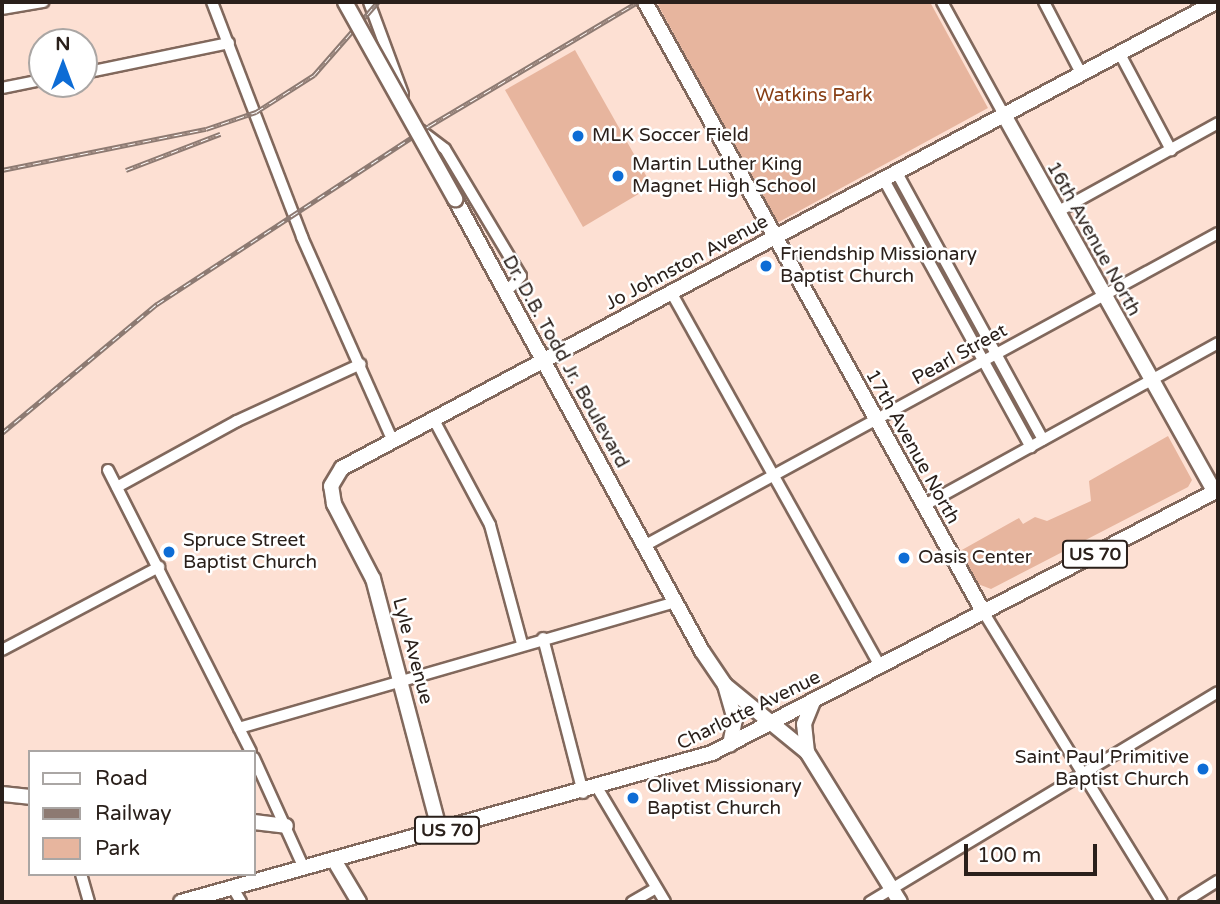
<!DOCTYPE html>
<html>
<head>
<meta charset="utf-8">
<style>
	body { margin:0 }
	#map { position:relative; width:1220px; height:904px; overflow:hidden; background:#fde0d3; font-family:"Varela Round",sans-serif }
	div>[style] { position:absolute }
	.green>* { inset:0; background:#e7b59e }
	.roads { filter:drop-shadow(2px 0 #81685c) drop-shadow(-2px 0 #81685c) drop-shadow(0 2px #81685c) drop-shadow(0 -2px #81685c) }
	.street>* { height:10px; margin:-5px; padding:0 5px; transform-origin:5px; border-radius:5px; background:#fff }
	.secondary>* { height:14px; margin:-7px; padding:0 7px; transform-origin:7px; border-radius:7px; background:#fff }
	.primary>* { height:14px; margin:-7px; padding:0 7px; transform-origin:7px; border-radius:7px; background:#fff }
	.rail>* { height:5px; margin-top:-2.5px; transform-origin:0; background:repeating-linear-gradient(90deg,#fff 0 8px,#8d7a72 0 16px); box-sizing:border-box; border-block:2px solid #8d7a72 }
	.bridges { filter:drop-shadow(2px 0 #81685c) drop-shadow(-2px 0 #81685c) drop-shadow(0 2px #81685c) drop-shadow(0 -2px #81685c) }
	.secondary-bridge>* { height:14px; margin:-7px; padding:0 7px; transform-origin:7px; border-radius:7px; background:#fff }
	.dots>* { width:19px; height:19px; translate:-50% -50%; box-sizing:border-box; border:4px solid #fff; border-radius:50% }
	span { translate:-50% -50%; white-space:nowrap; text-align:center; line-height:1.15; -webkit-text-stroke:5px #fff; paint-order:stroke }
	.shield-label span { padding:2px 5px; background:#fff; border:2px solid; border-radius:5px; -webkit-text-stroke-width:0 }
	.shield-label { font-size:18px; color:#2a201b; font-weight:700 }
	.park-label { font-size:19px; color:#873e14 }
	.poi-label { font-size:19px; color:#2a201b }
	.left { translate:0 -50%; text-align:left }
	.right { translate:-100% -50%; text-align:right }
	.street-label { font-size:19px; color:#2a201b }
	.frame { position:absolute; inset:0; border:4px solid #2a201b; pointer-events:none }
	.legend { position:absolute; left:28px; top:750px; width:228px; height:126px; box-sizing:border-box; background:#fff; border:2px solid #aaa6a4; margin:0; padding:9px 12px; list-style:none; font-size:21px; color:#2a201b }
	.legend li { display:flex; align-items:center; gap:14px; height:35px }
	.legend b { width:35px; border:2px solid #aaa6a4 }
	.north { position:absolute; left:28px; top:28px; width:70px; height:70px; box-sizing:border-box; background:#fff; border:2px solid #aaa6a4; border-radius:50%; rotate:0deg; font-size:19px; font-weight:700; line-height:28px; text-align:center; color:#2a201b }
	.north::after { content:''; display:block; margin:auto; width:24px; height:32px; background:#0d6cd5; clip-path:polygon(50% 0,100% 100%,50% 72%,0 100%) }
	.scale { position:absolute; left:964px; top:844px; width:133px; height:32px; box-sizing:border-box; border:4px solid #2a201b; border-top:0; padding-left:9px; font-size:21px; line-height:24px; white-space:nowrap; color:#2a201b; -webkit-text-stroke:5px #fff; paint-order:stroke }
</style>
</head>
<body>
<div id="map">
	<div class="green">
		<div style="clip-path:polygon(663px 2px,930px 2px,988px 108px,777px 223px,658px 5px)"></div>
		<div style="clip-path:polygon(575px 50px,652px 186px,583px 227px,505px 90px)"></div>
		<div style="clip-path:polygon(1168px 436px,1192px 480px,1188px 487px,991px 589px,978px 584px,960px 551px,1019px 518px,1023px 524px,1035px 517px,1047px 521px,1091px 501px,1089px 481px)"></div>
	</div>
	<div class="roads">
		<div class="street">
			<div style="left:212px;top:2px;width:252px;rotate:69deg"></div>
			<div style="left:302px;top:237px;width:223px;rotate:66deg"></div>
			<div style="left:369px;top:2px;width:98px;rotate:69.7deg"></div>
			<div style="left:942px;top:2px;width:129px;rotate:61.2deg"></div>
			<div style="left:1044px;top:2px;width:80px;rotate:62.5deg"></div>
			<div style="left:2px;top:9px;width:42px;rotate:-9.7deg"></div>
			<div style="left:1120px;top:54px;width:109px;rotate:62deg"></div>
			<div style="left:84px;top:73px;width:148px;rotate:-11.7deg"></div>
			<div style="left:2px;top:88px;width:41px;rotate:-11.3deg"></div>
			<div style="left:420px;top:130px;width:31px;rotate:37deg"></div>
			<div style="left:445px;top:149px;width:148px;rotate:59.1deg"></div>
			<div style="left:521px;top:276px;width:23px;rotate:133deg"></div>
			<div style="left:897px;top:173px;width:304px;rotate:61.3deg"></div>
			<div style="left:884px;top:180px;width:305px;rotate:61.2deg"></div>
			<div style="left:1057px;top:212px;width:184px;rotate:-28.9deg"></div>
			<div style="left:671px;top:292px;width:430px;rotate:60.8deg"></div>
			<div style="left:434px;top:420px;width:119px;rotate:61.9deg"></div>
			<div style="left:490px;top:525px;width:123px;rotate:74.9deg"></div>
			<div style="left:108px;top:470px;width:316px;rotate:63.1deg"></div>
			<div style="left:117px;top:487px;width:137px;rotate:-28.8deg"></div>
			<div style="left:237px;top:421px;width:136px;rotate:-24.7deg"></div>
			<div style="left:923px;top:506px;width:337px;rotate:-28.9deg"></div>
			<div style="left:644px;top:546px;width:654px;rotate:-28.6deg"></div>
			<div style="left:984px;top:613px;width:339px;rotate:58.4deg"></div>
			<div style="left:543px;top:638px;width:160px;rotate:75.5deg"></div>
			<div style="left:2px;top:650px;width:178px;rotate:-27.9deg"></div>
			<div style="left:239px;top:728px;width:454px;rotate:-16.1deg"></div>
			<div style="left:254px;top:758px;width:121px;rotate:65.6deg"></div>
			<div style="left:598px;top:789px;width:131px;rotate:59.3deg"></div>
			<div style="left:81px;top:874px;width:29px;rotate:74deg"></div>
			<div style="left:233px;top:888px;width:16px;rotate:60deg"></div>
			<div style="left:632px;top:902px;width:28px;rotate:-30deg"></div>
			<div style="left:870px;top:902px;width:406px;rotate:-31.1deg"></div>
			<div style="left:1184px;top:902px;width:40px;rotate:-32deg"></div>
		</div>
		<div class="secondary">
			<div style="left:645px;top:2px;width:699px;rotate:60.98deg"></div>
			<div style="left:1004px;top:115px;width:432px;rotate:60.8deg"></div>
			<div style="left:455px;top:199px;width:515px;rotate:61.35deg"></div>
			<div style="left:702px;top:651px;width:41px;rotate:55.9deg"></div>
			<div style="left:725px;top:685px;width:106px;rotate:39.3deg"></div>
			<div style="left:807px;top:752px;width:176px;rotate:58.2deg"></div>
			<div style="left:725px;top:685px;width:35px;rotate:74deg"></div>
			<div style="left:735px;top:719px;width:26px;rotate:101deg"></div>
			<div style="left:807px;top:752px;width:28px;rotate:-96deg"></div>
			<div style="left:804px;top:724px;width:24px;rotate:-68deg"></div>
			<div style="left:2px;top:794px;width:28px;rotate:6deg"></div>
			<div style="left:254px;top:822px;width:32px;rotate:7deg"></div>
			<div style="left:440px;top:832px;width:262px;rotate:-104.8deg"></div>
			<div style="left:373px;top:579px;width:85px;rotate:-117.5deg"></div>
			<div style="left:334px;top:504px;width:18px;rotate:-99deg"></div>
			<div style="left:331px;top:486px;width:21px;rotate:-59deg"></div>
			<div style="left:342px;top:468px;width:990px;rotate:-28.07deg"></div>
			<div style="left:334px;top:860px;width:49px;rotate:59.2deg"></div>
		</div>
		<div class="primary">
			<div style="left:181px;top:902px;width:552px;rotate:-15.67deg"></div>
			<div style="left:712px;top:753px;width:570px;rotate:-27.46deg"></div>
		</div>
	</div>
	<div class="rail">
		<div style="left:2px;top:170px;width:208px;rotate:-11.4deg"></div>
		<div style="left:206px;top:129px;width:53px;rotate:-18.8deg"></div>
		<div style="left:256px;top:112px;width:69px;rotate:-32.5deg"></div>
		<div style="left:314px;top:75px;width:97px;rotate:-48.8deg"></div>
		<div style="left:126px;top:170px;width:101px;rotate:-21deg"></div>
		<div style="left:2px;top:433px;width:202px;rotate:-39.8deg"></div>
		<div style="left:157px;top:304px;width:325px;rotate:-33.2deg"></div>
		<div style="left:429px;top:126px;width:243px;rotate:-30.7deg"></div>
	</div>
	<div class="bridges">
		<div class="secondary-bridge">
			<div style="left:345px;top:2px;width:226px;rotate:60.8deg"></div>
		</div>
	</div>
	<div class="dots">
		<div style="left:578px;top:136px;background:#0d6cd5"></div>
		<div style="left:618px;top:176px;background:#0d6cd5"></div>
		<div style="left:766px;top:266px;background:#0d6cd5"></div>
		<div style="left:169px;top:552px;background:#0d6cd5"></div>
		<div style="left:904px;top:558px;background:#0d6cd5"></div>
		<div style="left:1203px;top:769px;background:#0d6cd5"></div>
		<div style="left:633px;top:798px;background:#0d6cd5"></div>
	</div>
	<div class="shield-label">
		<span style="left:1095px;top:554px">US 70</span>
		<span style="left:447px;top:830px">US 70</span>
	</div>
	<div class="park-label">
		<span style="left:814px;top:96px">Watkins Park</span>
	</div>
	<div class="poi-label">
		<span class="left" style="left:592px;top:136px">MLK Soccer Field</span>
		<span class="left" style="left:632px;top:176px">Martin Luther King<br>Magnet High School</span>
		<span class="left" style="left:780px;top:266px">Friendship Missionary<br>Baptist Church</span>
		<span class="left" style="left:183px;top:552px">Spruce Street<br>Baptist Church</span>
		<span class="left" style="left:918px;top:558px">Oasis Center</span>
		<span class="right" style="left:1189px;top:769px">Saint Paul Primitive<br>Baptist Church</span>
		<span class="left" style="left:647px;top:798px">Olivet Missionary<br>Baptist Church</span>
	</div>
	<div class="street-label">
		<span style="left:1093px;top:239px;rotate:61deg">16th Avenue North</span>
		<span style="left:687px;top:263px;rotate:-28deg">Jo Johnston Avenue</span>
		<span style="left:960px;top:355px;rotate:-29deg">Pearl Street</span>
		<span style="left:565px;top:362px;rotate:61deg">Dr. D.B. Todd Jr. Boulevard</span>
		<span style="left:912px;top:447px;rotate:61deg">17th Avenue North</span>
		<span style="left:412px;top:651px;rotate:75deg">Lyle Avenue</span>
		<span style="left:749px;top:711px;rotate:-26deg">Charlotte Avenue</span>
	</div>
	<div class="frame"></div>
	<ul class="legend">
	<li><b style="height:9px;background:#fff"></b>Road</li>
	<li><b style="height:9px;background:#8d7a72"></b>Railway</li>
	<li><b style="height:19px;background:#e7b59e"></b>Park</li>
	</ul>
	<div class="north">N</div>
	<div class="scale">100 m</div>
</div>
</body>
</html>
